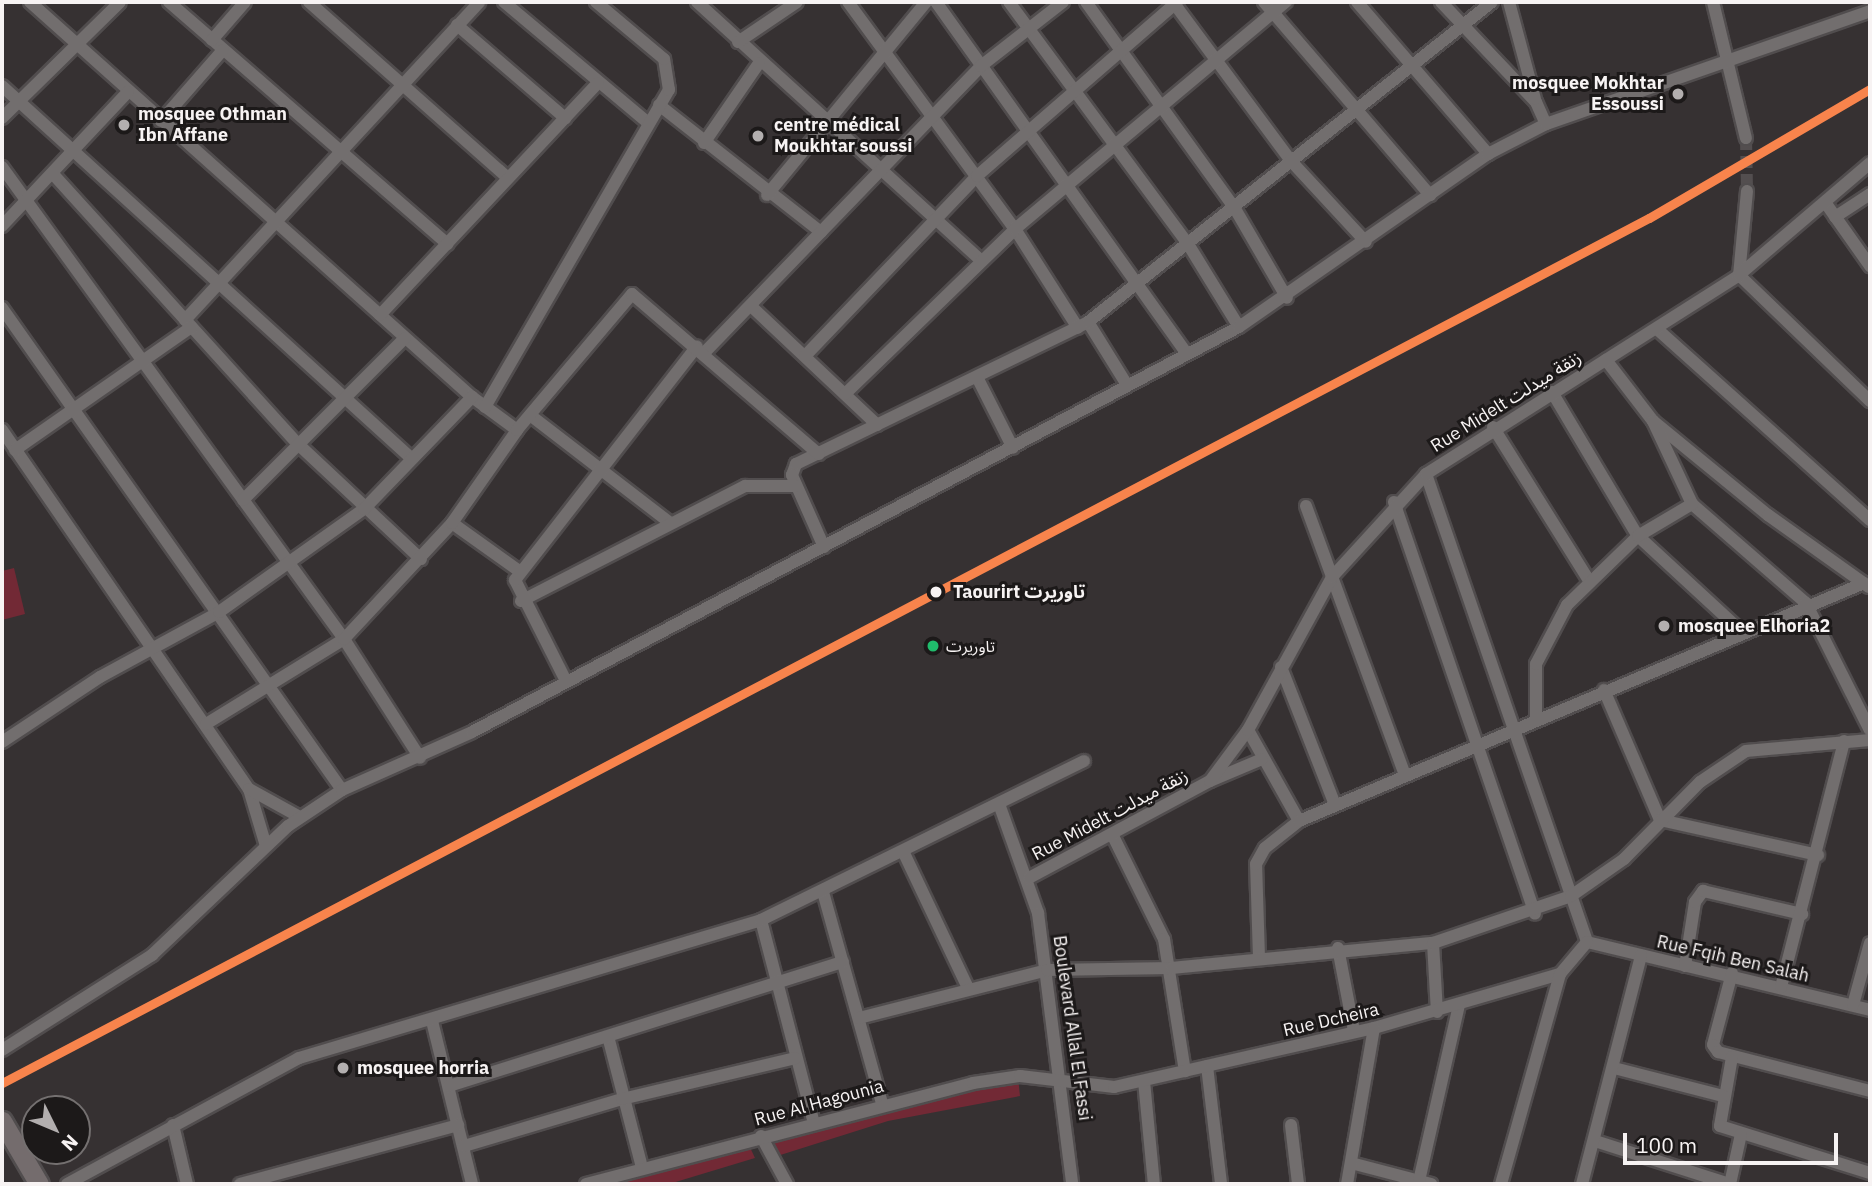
<!DOCTYPE html>
<html>
<head>
<meta charset="utf-8">
<style>
	body { margin:0 }
	#map { position:relative; width:1872px; height:1186px; overflow:hidden; background:#363132; font-family:"IBM Plex Sans","Noto Sans Arabic",sans-serif }
	div>[style] { position:absolute }
	.green>* { inset:0; background:#722935 }
	.minor-tunnel>* { height:12px; margin-top:-6px; transform-origin:0; background:repeating-linear-gradient(90deg,#534e4f 0 12px,transparent 0 18px) }
	.roads { filter:drop-shadow(2px 0 #514d4e) drop-shadow(-2px 0 #514d4e) drop-shadow(0 2px #514d4e) drop-shadow(0 -2px #514d4e) }
	.minor>* { height:12px; margin:-6px; padding:0 6px; transform-origin:6px; border-radius:6px; background:#726e6e }
	.primary>* { height:19px; margin:-9.5px; padding:0 9.5px; transform-origin:9.5px; border-radius:9.5px; background:#746c6d }
	.rail-1>* { height:9px; margin:-4.5px; padding:0 4.5px; transform-origin:4.5px; border-radius:4.5px; background:#f8844c }
	.dots>* { width:19px; height:19px; translate:-50% -50%; box-sizing:border-box; border:4px solid #1c1919; border-radius:50% }
	span { translate:-50% -50%; white-space:nowrap; text-align:center; line-height:1.15; -webkit-text-stroke:6px #1c1919; paint-order:stroke }
	.bus-label { font-size:16px; color:#f7f3f3 }
	.left { translate:0 -50%; text-align:left }
	.poi-label { font-size:18px; color:#f7f3f3; font-weight:700 }
	.right { translate:-100% -50%; text-align:right }
	.street-label { font-size:18px; color:#f7f3f3 }
	.stop-label { font-size:18px; color:#f7f3f3; font-weight:700 }
	.frame { position:absolute; inset:0; border:4px solid #f7f3f3; pointer-events:none }
	.north { position:absolute; left:21px; top:1095px; width:70px; height:70px; box-sizing:border-box; background:#1c1919; border:2px solid #747070; border-radius:50%; rotate:133deg; font-size:19px; font-weight:700; line-height:28px; text-align:center; color:#f7f3f3 }
	.north::after { content:''; display:block; margin:auto; width:24px; height:32px; background:#b3afaf; clip-path:polygon(50% 0,100% 100%,50% 72%,0 100%) }
	.scale { position:absolute; left:1623px; top:1133px; width:215px; height:32px; box-sizing:border-box; border:4px solid #f7f3f3; border-top:0; padding-left:9px; font-size:21px; line-height:24px; white-space:nowrap; color:#f7f3f3; -webkit-text-stroke:5px #1c1919; paint-order:stroke }
</style>
</head>
<body>
<div id="map">
	<div class="green">
		<div style="clip-path:polygon(14px 568px,25px 614px,2px 620px,2px 571px)"></div>
		<div style="clip-path:polygon(1018px 1077px,1020px 1096px,888px 1121px,774px 1157px,771px 1143px,875px 1110px)"></div>
		<div style="clip-path:polygon(747px 1141px,755px 1158px,669px 1184px,599px 1184px)"></div>
	</div>
	<div class="minor-tunnel">
		<div style="left:1746px;top:138px;width:53px;rotate:88.9deg"></div>
	</div>
	<div class="roads">
		<div class="minor">
			<div style="left:30px;top:2px;width:593px;rotate:41.79deg"></div>
			<div style="left:472px;top:397px;width:56px;rotate:36.3deg"></div>
			<div style="left:169px;top:2px;width:369px;rotate:41deg"></div>
			<div style="left:309px;top:2px;width:263px;rotate:41.5deg"></div>
			<div style="left:504px;top:2px;width:187px;rotate:40deg"></div>
			<div style="left:697px;top:2px;width:385px;rotate:42.3deg"></div>
			<div style="left:848px;top:2px;width:282px;rotate:53.7deg"></div>
			<div style="left:1015px;top:229px;width:117px;rotate:57.5deg"></div>
			<div style="left:936px;top:2px;width:432px;rotate:54.5deg"></div>
			<div style="left:1009px;top:2px;width:301px;rotate:53.5deg"></div>
			<div style="left:1188px;top:244px;width:97px;rotate:58.4deg"></div>
			<div style="left:1086px;top:2px;width:253px;rotate:54.2deg"></div>
			<div style="left:1234px;top:207px;width:105px;rotate:59.8deg"></div>
			<div style="left:1173px;top:2px;width:198px;rotate:53.4deg"></div>
			<div style="left:1291px;top:161px;width:110px;rotate:47.2deg"></div>
			<div style="left:1264px;top:2px;width:255px;rotate:49.3deg"></div>
			<div style="left:1357px;top:2px;width:201px;rotate:49.2deg"></div>
			<div style="left:1441px;top:2px;width:138px;rotate:46.5deg"></div>
			<div style="left:1536px;top:102px;width:24px;rotate:66deg"></div>
			<div style="left:1509px;top:2px;width:100px;rotate:75deg"></div>
			<div style="left:1713px;top:2px;width:140px;rotate:76.4deg"></div>
			<div style="left:457px;top:25px;width:143px;rotate:40.7deg"></div>
			<div style="left:212px;top:40px;width:50px;rotate:-49deg"></div>
			<div style="left:738px;top:42px;width:71px;rotate:-34.1deg"></div>
			<div style="left:2px;top:86px;width:554px;rotate:42.29deg"></div>
			<div style="left:659px;top:105px;width:206px;rotate:38.1deg"></div>
			<div style="left:2px;top:118px;width:165px;rotate:-44.5deg"></div>
			<div style="left:161px;top:121px;width:94px;rotate:-48.9deg"></div>
			<div style="left:704px;top:143px;width:97px;rotate:-55.5deg"></div>
			<div style="left:2px;top:167px;width:583px;rotate:54.07deg"></div>
			<div style="left:344px;top:639px;width:141px;rotate:57.4deg"></div>
			<div style="left:53px;top:174px;width:366px;rotate:47.8deg"></div>
			<div style="left:299px;top:445px;width:167px;rotate:43.1deg"></div>
			<div style="left:1747px;top:191px;width:84px;rotate:95.4deg"></div>
			<div style="left:1739px;top:275px;width:182px;rotate:43.9deg"></div>
			<div style="left:767px;top:195px;width:250px;rotate:-50.5deg"></div>
			<div style="left:1827px;top:205px;width:75px;rotate:54.8deg"></div>
			<div style="left:1835px;top:217px;width:42px;rotate:-33.3deg"></div>
			<div style="left:2px;top:226px;width:184px;rotate:-46.8deg"></div>
			<div style="left:752px;top:307px;width:172px;rotate:43.3deg"></div>
			<div style="left:2px;top:308px;width:590px;rotate:54.8deg"></div>
			<div style="left:380px;top:315px;width:318px;rotate:-46.8deg"></div>
			<div style="left:185px;top:320px;width:433px;rotate:-47.2deg"></div>
			<div style="left:1088px;top:322px;width:74px;rotate:58.2deg"></div>
			<div style="left:1657px;top:329px;width:286px;rotate:41.9deg"></div>
			<div style="left:704px;top:353px;width:399px;rotate:-46deg"></div>
			<div style="left:981px;top:66px;width:104px;rotate:-38deg"></div>
			<div style="left:805px;top:356px;width:249px;rotate:-46.3deg"></div>
			<div style="left:977px;top:176px;width:265px;rotate:-41deg"></div>
			<div style="left:1606px;top:360px;width:77px;rotate:52.4deg"></div>
			<div style="left:1653px;top:421px;width:149px;rotate:39.3deg"></div>
			<div style="left:1768px;top:515px;width:124px;rotate:35.5deg"></div>
			<div style="left:978px;top:379px;width:77px;rotate:63.1deg"></div>
			<div style="left:1552px;top:392px;width:168px;rotate:59.2deg"></div>
			<div style="left:1638px;top:536px;width:139px;rotate:42.7deg"></div>
			<div style="left:845px;top:394px;width:237px;rotate:-44.1deg"></div>
			<div style="left:1015px;top:229px;width:354px;rotate:-40deg"></div>
			<div style="left:485px;top:407px;width:367px;rotate:-59.9deg"></div>
			<div style="left:669px;top:90px;width:31px;rotate:-99deg"></div>
			<div style="left:664px;top:59px;width:89px;rotate:-140deg"></div>
			<div style="left:530px;top:415px;width:175px;rotate:37.6deg"></div>
			<div style="left:1653px;top:421px;width:92px;rotate:64.8deg"></div>
			<div style="left:1692px;top:504px;width:151px;rotate:41deg"></div>
			<div style="left:1806px;top:603px;width:142px;rotate:63.3deg"></div>
			<div style="left:1493px;top:427px;width:183px;rotate:58deg"></div>
			<div style="left:2px;top:430px;width:436px;rotate:55.5deg"></div>
			<div style="left:249px;top:789px;width:59px;rotate:73.4deg"></div>
			<div style="left:15px;top:450px;width:215px;rotate:-34.9deg"></div>
			<div style="left:1426px;top:474px;width:495px;rotate:71deg"></div>
			<div style="left:243px;top:500px;width:229px;rotate:-45deg"></div>
			<div style="left:1394px;top:502px;width:435px;rotate:71.1deg"></div>
			<div style="left:1306px;top:506px;width:283px;rotate:69.8deg"></div>
			<div style="left:452px;top:523px;width:82px;rotate:35.6deg"></div>
			<div style="left:824px;top:547px;width:79px;rotate:-114deg"></div>
			<div style="left:792px;top:475px;width:12px;rotate:-70deg"></div>
			<div style="left:796px;top:464px;width:325px;rotate:-25.9deg"></div>
			<div style="left:1088px;top:322px;width:515px;rotate:-38.38deg"></div>
			<div style="left:521px;top:601px;width:252px;rotate:-27.2deg"></div>
			<div style="left:745px;top:486px;width:51px"></div>
			<div style="left:1281px;top:667px;width:145px;rotate:68.6deg"></div>
			<div style="left:566px;top:681px;width:113px;rotate:-116.8deg"></div>
			<div style="left:515px;top:580px;width:296px;rotate:-52.1deg"></div>
			<div style="left:1604px;top:690px;width:142px;rotate:66.7deg"></div>
			<div style="left:1660px;top:820px;width:162px;rotate:12.5deg"></div>
			<div style="left:1536px;top:717px;width:53px;rotate:-90deg"></div>
			<div style="left:1536px;top:664px;width:67px;rotate:-62.3deg"></div>
			<div style="left:1567px;top:605px;width:99px;rotate:-44.2deg"></div>
			<div style="left:1638px;top:536px;width:63px;rotate:-30.7deg"></div>
			<div style="left:206px;top:724px;width:162px;rotate:-31.6deg"></div>
			<div style="left:344px;top:639px;width:158px;rotate:-47deg"></div>
			<div style="left:452px;top:523px;width:113px;rotate:-55deg"></div>
			<div style="left:517px;top:430px;width:178px;rotate:-49.8deg"></div>
			<div style="left:632px;top:294px;width:246px;rotate:40.6deg"></div>
			<div style="left:1248px;top:730px;width:104px;rotate:60.7deg"></div>
			<div style="left:2px;top:742px;width:118px;rotate:-33.6deg"></div>
			<div style="left:100px;top:677px;width:136px;rotate:-28.6deg"></div>
			<div style="left:219px;top:612px;width:178px;rotate:-35.4deg"></div>
			<div style="left:364px;top:509px;width:156px;rotate:-46deg"></div>
			<div style="left:1210px;top:781px;width:56px;rotate:-22.9deg"></div>
			<div style="left:249px;top:789px;width:58px;rotate:28.8deg"></div>
			<div style="left:999px;top:804px;width:116px;rotate:70.3deg"></div>
			<div style="left:1038px;top:913px;width:273px;rotate:82.8deg"></div>
			<div style="left:1113px;top:836px;width:115px;rotate:63.7deg"></div>
			<div style="left:1164px;top:939px;width:134px;rotate:81deg"></div>
			<div style="left:903px;top:851px;width:152px;rotate:64.6deg"></div>
			<div style="left:1029px;top:878px;width:205px;rotate:-28.2deg"></div>
			<div style="left:1210px;top:781px;width:64px;rotate:-53.3deg"></div>
			<div style="left:1248px;top:730px;width:175px;rotate:-61.2deg"></div>
			<div style="left:1332px;top:577px;width:139px;rotate:-47.6deg"></div>
			<div style="left:1426px;top:474px;width:371px;rotate:-32.4deg"></div>
			<div style="left:1739px;top:275px;width:172px;rotate:-40.5deg"></div>
			<div style="left:823px;top:892px;width:220px;rotate:74.4deg"></div>
			<div style="left:761px;top:920px;width:211px;rotate:75.4deg"></div>
			<div style="left:1587px;top:942px;width:291px;rotate:13.5deg"></div>
			<div style="left:1433px;top:943px;width:69px;rotate:86.7deg"></div>
			<div style="left:1338px;top:948px;width:85px;rotate:79.1deg"></div>
			<div style="left:1259px;top:958px;width:94px;rotate:-91.8deg"></div>
			<div style="left:1256px;top:864px;width:18px;rotate:-61deg"></div>
			<div style="left:1265px;top:848px;width:43px;rotate:-38.5deg"></div>
			<div style="left:1299px;top:821px;width:613px;rotate:-22.84deg"></div>
			<div style="left:1685px;top:966px;width:65px;rotate:-81.1deg"></div>
			<div style="left:1695px;top:902px;width:14px;rotate:-54deg"></div>
			<div style="left:1703px;top:891px;width:102px;rotate:13.1deg"></div>
			<div style="left:1732px;top:973px;width:74px;rotate:104.8deg"></div>
			<div style="left:1713px;top:1045px;width:9px;rotate:54deg"></div>
			<div style="left:1718px;top:1052px;width:157px;rotate:14.4deg"></div>
			<div style="left:1781px;top:987px;width:254px;rotate:-75.6deg"></div>
			<div style="left:1853px;top:1005px;width:64px;rotate:-74.7deg"></div>
			<div style="left:859px;top:1018px;width:194px;rotate:-14.3deg"></div>
			<div style="left:1047px;top:970px;width:125px;rotate:-0.9deg"></div>
			<div style="left:1172px;top:968px;width:262px;rotate:-5.5deg"></div>
			<div style="left:1433px;top:943px;width:146px;rotate:-18.8deg"></div>
			<div style="left:1571px;top:896px;width:65px;rotate:-34.9deg"></div>
			<div style="left:1624px;top:859px;width:108px;rotate:-45.4deg"></div>
			<div style="left:1700px;top:782px;width:55px;rotate:-34deg"></div>
			<div style="left:1746px;top:751px;width:124px;rotate:-5.1deg"></div>
			<div style="left:432px;top:1021px;width:168px;rotate:76.2deg"></div>
			<div style="left:609px;top:1040px;width:132px;rotate:75.5deg"></div>
			<div style="left:2px;top:1050px;width:178px;rotate:-32.3deg"></div>
			<div style="left:152px;top:955px;width:187px;rotate:-43.5deg"></div>
			<div style="left:288px;top:826px;width:65px;rotate:-33.7deg"></div>
			<div style="left:342px;top:790px;width:142px;rotate:-24deg"></div>
			<div style="left:472px;top:732px;width:867px;rotate:-27.84deg"></div>
			<div style="left:1239px;top:327px;width:303px;rotate:-34.8deg"></div>
			<div style="left:1488px;top:154px;width:65px;rotate:-27.3deg"></div>
			<div style="left:1546px;top:124px;width:343px;rotate:-19.2deg"></div>
			<div style="left:1732px;top:1057px;width:70px;rotate:99.9deg"></div>
			<div style="left:1720px;top:1126px;width:157px;rotate:17.4deg"></div>
			<div style="left:1207px;top:1066px;width:119px;rotate:83.2deg"></div>
			<div style="left:1614px;top:1068px;width:113px;rotate:14.4deg"></div>
			<div style="left:1144px;top:1081px;width:103px;rotate:84.5deg"></div>
			<div style="left:449px;top:1086px;width:413px;rotate:-17.5deg"></div>
			<div style="left:173px;top:1125px;width:61px;rotate:76.7deg"></div>
			<div style="left:1291px;top:1125px;width:59px;rotate:83.2deg"></div>
			<div style="left:761px;top:1136px;width:55px;rotate:61.6deg"></div>
			<div style="left:1595px;top:1141px;width:142px;rotate:17.7deg"></div>
			<div style="left:464px;top:1146px;width:165px;rotate:-16.6deg"></div>
			<div style="left:622px;top:1099px;width:178px;rotate:-13.3deg"></div>
			<div style="left:1351px;top:1163px;width:83px;rotate:14.7deg"></div>
			<div style="left:1419px;top:1181px;width:180px;rotate:-77.2deg"></div>
			<div style="left:67px;top:1184px;width:264px;rotate:-28.5deg"></div>
			<div style="left:299px;top:1058px;width:482px;rotate:-16.6deg"></div>
			<div style="left:761px;top:920px;width:360px;rotate:-26.2deg"></div>
			<div style="left:240px;top:1184px;width:226px;rotate:-15.1deg"></div>
			<div style="left:586px;top:1184px;width:400px;rotate:-14.6deg"></div>
			<div style="left:973px;top:1083px;width:48px;rotate:-8.5deg"></div>
			<div style="left:1020px;top:1076px;width:95px;rotate:6.7deg"></div>
			<div style="left:1114px;top:1087px;width:267px;rotate:-12.8deg"></div>
			<div style="left:1374px;top:1028px;width:194px;rotate:-16.2deg"></div>
			<div style="left:1560px;top:974px;width:42px;rotate:-49.8deg"></div>
			<div style="left:1347px;top:1184px;width:158px;rotate:-80.2deg"></div>
			<div style="left:1501px;top:1184px;width:218px;rotate:-74.3deg"></div>
			<div style="left:1582px;top:1184px;width:236px;rotate:-75.5deg"></div>
			<div style="left:1730px;top:1184px;width:51px;rotate:-77.6deg"></div>
		</div>
		<div class="primary">
			<div style="left:2px;top:1121px;width:73px;rotate:59.6deg"></div>
		</div>
	</div>
	<div class="rail-1">
		<div style="left:2px;top:1083px;width:1860px;rotate:-27.71deg"></div>
		<div style="left:1649px;top:218px;width:256px;rotate:-30.3deg"></div>
	</div>
	<div class="dots">
		<div style="left:1678px;top:94px;background:#b3afaf"></div>
		<div style="left:124px;top:125px;background:#b3afaf"></div>
		<div style="left:758px;top:136px;background:#b3afaf"></div>
		<div style="left:936px;top:592px;background:#f7f3f3"></div>
		<div style="left:1664px;top:626px;background:#b3afaf"></div>
		<div style="left:933px;top:646px;background:#20bc6c"></div>
		<div style="left:343px;top:1068px;background:#b3afaf"></div>
	</div>
	<div class="bus-label">
		<span class="left" style="left:946px;top:646px">تاوريرت</span>
	</div>
	<div class="poi-label">
		<span class="right" style="left:1664px;top:94px">mosquee Mokhtar<br>Essoussi</span>
		<span class="left" style="left:138px;top:125px">mosquee Othman<br>Ibn Affane</span>
		<span class="left" style="left:774px;top:136px">centre médical<br>Moukhtar soussi</span>
		<span class="left" style="left:1678px;top:626px">mosquee Elhoria2</span>
		<span class="left" style="left:357px;top:1068px">mosquee horria</span>
	</div>
	<div class="street-label">
		<span style="left:1506px;top:402px;rotate:-32deg">Rue Midelt زنقة ميدلت</span>
		<span style="left:1110px;top:815px;rotate:-28deg">Rue Midelt زنقة ميدلت</span>
		<span style="left:1733px;top:959px;rotate:13deg">Rue Fqih Ben Salah</span>
		<span style="left:1331px;top:1020px;rotate:-13deg">Rue Dcheira</span>
		<span style="left:1072px;top:1028px;rotate:82deg">Boulevard Allal El Fassi</span>
		<span style="left:819px;top:1103px;rotate:-15deg">Rue Al Hagounia</span>
	</div>
	<div class="stop-label">
		<span class="left" style="left:953px;top:592px">Taourirt تاوريرت</span>
	</div>
	<div class="frame"></div>
	<div class="north">N</div>
	<div class="scale">100 m</div>
</div>
</body>
</html>
